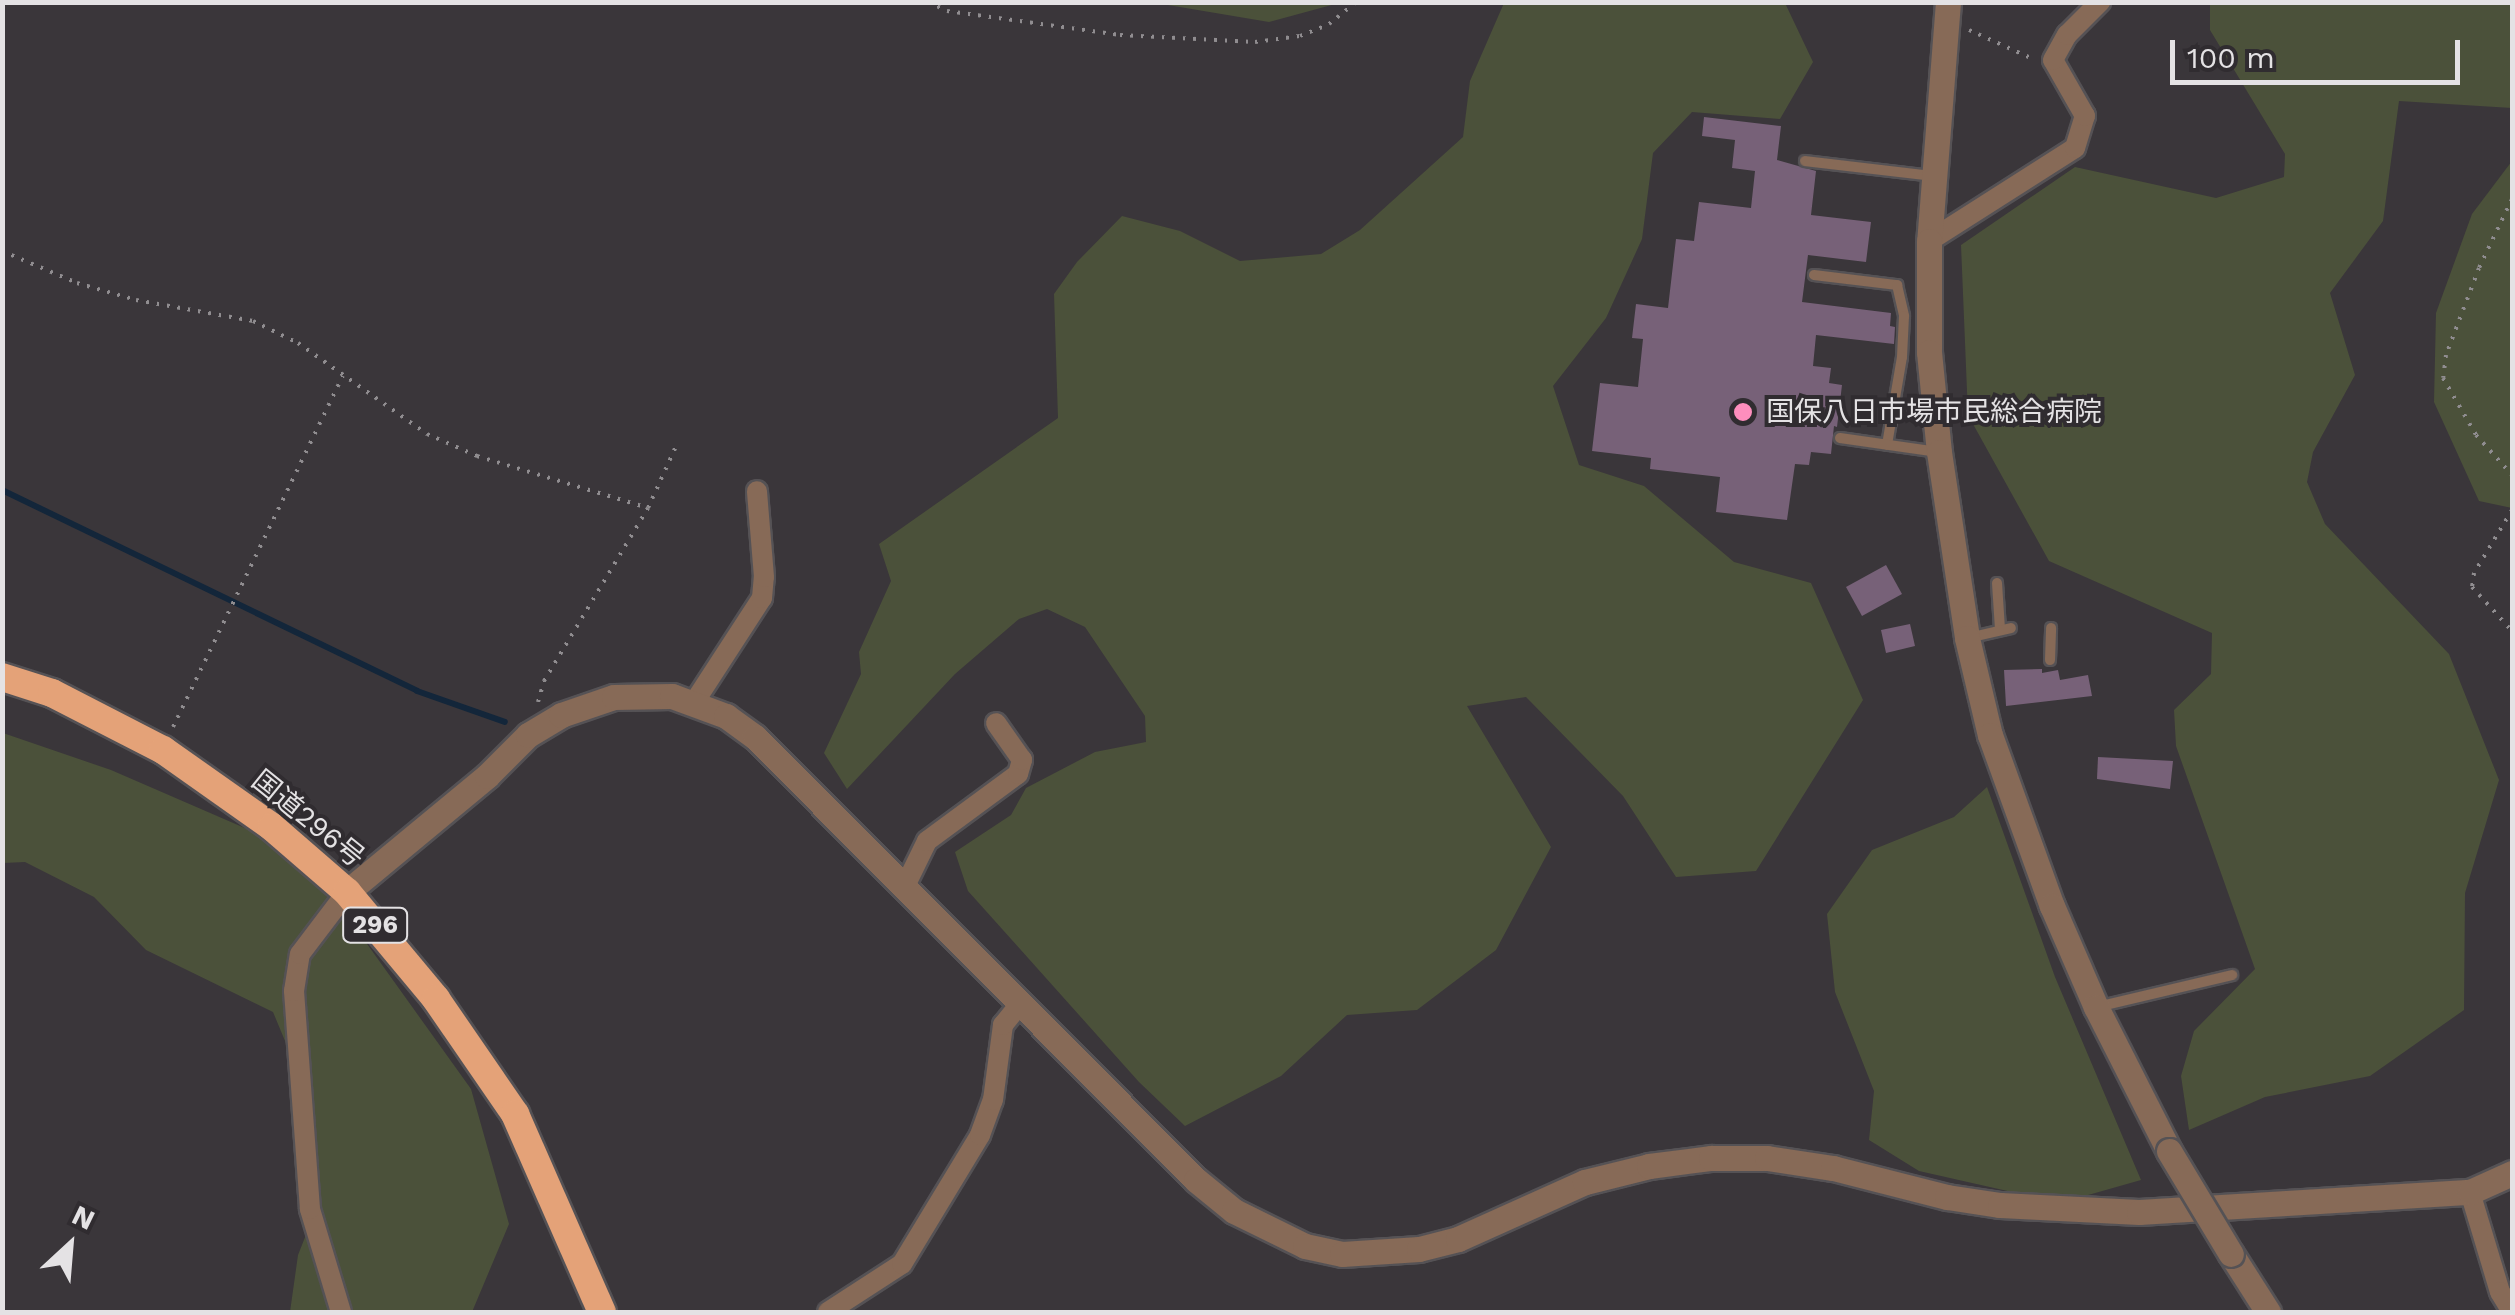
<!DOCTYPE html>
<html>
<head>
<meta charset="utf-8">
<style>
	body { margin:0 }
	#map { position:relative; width:2515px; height:1315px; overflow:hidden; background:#3a363a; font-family:"Work Sans","Noto Sans JP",sans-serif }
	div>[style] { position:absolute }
	.green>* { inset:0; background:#4b513a }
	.stream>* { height:6px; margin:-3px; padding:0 3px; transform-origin:3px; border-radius:3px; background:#13263a }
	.building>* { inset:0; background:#776178 }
	.path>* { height:4px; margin-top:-2px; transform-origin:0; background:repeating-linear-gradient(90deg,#908d90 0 2.5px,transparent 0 10.5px) }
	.roads { filter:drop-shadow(2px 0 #555255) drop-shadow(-2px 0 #555255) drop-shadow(0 2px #555255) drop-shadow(0 -2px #555255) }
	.service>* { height:10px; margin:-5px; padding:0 5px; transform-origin:5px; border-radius:5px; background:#876a57 }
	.minor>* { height:20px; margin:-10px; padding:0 10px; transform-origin:10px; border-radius:10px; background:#876a57 }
	.tertiary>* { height:25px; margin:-12.5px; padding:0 12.5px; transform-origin:12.5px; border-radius:12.5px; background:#876a57 }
	.trunk>* { height:28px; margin:-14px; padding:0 14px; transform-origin:14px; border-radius:14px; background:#e4a278 }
	.bridges { filter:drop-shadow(2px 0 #555255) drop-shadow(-2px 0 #555255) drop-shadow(0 2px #555255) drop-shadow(0 -2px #555255) }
	.tertiary-bridge>* { height:25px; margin:-12.5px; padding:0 12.5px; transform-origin:12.5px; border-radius:12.5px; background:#876a57 }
	.dots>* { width:28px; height:28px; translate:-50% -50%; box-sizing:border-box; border:5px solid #302c30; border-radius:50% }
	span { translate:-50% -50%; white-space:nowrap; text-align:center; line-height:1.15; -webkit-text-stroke:8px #302c30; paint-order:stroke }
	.shield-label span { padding:2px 8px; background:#302c30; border:2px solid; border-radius:8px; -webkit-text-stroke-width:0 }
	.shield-label { font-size:25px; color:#e4e2e4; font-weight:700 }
	.poi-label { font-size:28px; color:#e4e2e4 }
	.left { translate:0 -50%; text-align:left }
	.street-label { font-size:28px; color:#e4e2e4 }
	.frame { position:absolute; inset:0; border:5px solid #e4e2e4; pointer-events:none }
	.north { position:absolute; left:20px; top:1195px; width:100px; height:100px; -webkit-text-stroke:8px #302c30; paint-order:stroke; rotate:26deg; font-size:28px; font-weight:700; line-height:40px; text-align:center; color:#e4e2e4 }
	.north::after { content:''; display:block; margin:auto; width:35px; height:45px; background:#e4e2e4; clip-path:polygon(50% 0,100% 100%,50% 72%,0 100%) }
	.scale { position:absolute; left:2170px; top:40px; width:290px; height:45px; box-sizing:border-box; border:5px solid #e4e2e4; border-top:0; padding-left:12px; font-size:30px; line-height:35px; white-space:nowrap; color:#e4e2e4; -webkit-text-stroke:8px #302c30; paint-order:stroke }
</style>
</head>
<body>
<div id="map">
	<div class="green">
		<div style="clip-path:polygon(1156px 3px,1339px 2px,1339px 3px,1269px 22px)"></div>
		<div style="clip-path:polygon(1504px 3px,1785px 3px,1813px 62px,1780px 119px,1692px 112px,1653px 153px,1642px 239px,1606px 318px,1553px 386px,1579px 465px,1644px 486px,1734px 562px,1811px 583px,1863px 700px,1756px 871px,1676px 877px,1623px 796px,1526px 697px,1467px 706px,1551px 847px,1496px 950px,1417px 1010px,1347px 1015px,1281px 1076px,1185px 1126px,1139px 1082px,968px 891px,955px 852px,1011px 815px,1026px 788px,1095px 752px,1146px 742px,1145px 716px,1085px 627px,1047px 609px,1019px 619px,955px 674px,847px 789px,824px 753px,861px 674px,859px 652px,891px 581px,879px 544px,1058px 418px,1054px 294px,1077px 262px,1122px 216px,1180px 231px,1240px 261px,1321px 254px,1360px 230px,1463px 137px,1470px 81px)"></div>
		<div style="clip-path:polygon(2210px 3px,2512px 3px,2512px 108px,2399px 101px,2383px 221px,2330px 293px,2355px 375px,2313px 452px,2307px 482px,2325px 524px,2449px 654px,2499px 780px,2465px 893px,2464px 1010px,2370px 1076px,2265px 1097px,2189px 1130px,2181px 1076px,2194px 1031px,2255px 969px,2176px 746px,2174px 710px,2211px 674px,2212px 633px,2049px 561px,1968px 415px,1961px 245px,2075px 167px,2216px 198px,2284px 177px,2285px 154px,2210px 30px)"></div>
		<div style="clip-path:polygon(2512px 161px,2512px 508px,2479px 501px,2434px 402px,2436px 313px,2472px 214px)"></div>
		<div style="clip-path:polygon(3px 733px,111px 770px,254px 832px,327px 888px,471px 1089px,509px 1224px,472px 1312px,290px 1312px,298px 1255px,319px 1202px,314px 1111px,273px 1012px,146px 950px,94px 897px,25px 862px,3px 863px)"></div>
		<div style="clip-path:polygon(1987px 787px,2055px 977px,2141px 1180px,2060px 1203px,1919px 1171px,1869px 1140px,1874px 1091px,1835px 992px,1827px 914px,1872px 850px,1954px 817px)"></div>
	</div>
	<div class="stream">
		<div style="left:2px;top:490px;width:461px;rotate:25.8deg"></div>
		<div style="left:417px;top:691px;width:93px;rotate:19.4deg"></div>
	</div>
	<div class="building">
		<div style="clip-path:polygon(1704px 117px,1781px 126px,1777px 160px,1816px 171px,1811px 215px,1871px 222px,1866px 262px,1808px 255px,1802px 302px,1891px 313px,1890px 326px,1895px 327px,1894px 344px,1816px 335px,1813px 366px,1831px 368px,1829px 383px,1842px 385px,1837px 427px,1834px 426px,1831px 454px,1811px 452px,1809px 465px,1795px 464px,1787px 520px,1716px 512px,1720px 477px,1650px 469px,1651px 458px,1592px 451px,1600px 383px,1638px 387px,1643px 339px,1632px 338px,1636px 304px,1668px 308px,1676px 239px,1694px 241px,1699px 202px,1751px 208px,1755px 171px,1732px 168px,1735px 140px,1702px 136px)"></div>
		<div style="clip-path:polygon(1886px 565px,1902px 594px,1862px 616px,1846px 587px)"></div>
		<div style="clip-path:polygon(1910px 624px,1915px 646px,1886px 653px,1881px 630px)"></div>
		<div style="clip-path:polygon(2042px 669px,2042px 673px,2058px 670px,2060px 680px,2088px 675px,2092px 696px,2006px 706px,2004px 670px)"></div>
		<div style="clip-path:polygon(2098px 757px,2173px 761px,2170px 789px,2097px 779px)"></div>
	</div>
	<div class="path">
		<div style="left:928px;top:2px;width:21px;rotate:25deg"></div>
		<div style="left:947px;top:11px;width:175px;rotate:7.9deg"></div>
		<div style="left:1120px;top:35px;width:135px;rotate:3deg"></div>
		<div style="left:1255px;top:42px;width:45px;rotate:-7.6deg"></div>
		<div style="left:1300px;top:36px;width:31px;rotate:-22deg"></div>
		<div style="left:1329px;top:24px;width:35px;rotate:-39deg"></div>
		<div style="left:1638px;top:2px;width:17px"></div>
		<div style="left:1969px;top:30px;width:70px;rotate:24.4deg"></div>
		<div style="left:2512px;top:199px;width:76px;rotate:115.6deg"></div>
		<div style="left:2479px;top:268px;width:93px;rotate:110.8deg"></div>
		<div style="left:2446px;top:355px;width:23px;rotate:97deg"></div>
		<div style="left:2443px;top:378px;width:66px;rotate:59.9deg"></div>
		<div style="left:2476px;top:435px;width:54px;rotate:48deg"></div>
		<div style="left:2px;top:251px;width:82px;rotate:23.1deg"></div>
		<div style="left:77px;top:283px;width:61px;rotate:16.1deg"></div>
		<div style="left:136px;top:300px;width:119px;rotate:10.2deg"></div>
		<div style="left:253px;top:321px;width:50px;rotate:26.1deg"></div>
		<div style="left:298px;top:343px;width:158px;rotate:35.2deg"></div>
		<div style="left:427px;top:434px;width:55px;rotate:23.7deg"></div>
		<div style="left:477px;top:456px;width:179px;rotate:16.9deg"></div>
		<div style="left:2512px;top:510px;width:74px;rotate:121.1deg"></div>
		<div style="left:2474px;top:573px;width:14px;rotate:98deg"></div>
		<div style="left:2472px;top:587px;width:59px;rotate:47.7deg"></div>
		<div style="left:538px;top:702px;width:22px;rotate:-74deg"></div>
		<div style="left:544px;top:681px;width:202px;rotate:-59deg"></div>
		<div style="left:648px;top:508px;width:72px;rotate:-65.6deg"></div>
		<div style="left:173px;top:727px;width:390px;rotate:-64.2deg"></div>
	</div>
	<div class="roads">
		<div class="service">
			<div style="left:1805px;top:161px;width:129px;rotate:6.7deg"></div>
			<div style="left:1814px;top:275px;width:84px;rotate:6.9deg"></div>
			<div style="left:1897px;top:285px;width:32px;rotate:77deg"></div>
			<div style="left:1904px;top:316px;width:41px;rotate:92.8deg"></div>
			<div style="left:1902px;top:357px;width:89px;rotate:99.7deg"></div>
			<div style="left:1840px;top:438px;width:99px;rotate:8.1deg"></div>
			<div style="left:1997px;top:583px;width:47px;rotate:86.3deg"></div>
			<div style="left:1968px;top:638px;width:44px;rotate:-13.1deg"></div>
			<div style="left:2050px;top:660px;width:32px;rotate:-88deg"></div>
			<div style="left:2097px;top:1007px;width:139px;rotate:-13.3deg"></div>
		</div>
		<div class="minor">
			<div style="left:1929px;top:241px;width:173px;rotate:-32.5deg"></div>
			<div style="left:2075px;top:148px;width:34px;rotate:-73deg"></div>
			<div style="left:2085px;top:116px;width:64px;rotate:-119.7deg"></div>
			<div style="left:2053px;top:60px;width:29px;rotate:-61deg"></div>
			<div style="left:2067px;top:35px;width:47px;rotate:-45deg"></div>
			<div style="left:695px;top:701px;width:123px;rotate:-57deg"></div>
			<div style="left:762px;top:598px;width:21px;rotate:-85deg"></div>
			<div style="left:764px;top:577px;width:86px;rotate:-94.7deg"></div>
			<div style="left:904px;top:888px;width:52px;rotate:-63.9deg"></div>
			<div style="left:927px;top:841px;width:113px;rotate:-36.4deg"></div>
			<div style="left:1018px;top:774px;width:15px;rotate:-74deg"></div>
			<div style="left:1022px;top:760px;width:45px;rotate:-125.1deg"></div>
			<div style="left:2470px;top:1192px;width:104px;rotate:73.3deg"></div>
			<div style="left:2500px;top:1292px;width:23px;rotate:59deg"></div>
			<div style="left:341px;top:1312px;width:108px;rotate:-106.8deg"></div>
			<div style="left:310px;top:1209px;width:219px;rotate:-94.2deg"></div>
			<div style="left:294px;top:991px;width:37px;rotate:-81deg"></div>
			<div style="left:300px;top:954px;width:78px;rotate:-52.8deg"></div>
			<div style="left:828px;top:1312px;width:88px;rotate:-33deg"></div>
			<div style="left:902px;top:1264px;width:151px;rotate:-58.8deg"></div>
			<div style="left:980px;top:1135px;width:37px;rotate:-70deg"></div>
			<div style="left:993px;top:1100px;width:76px;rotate:-82.4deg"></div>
			<div style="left:1003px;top:1025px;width:27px;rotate:-51deg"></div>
		</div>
		<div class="tertiary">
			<div style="left:1948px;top:2px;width:240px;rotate:94.5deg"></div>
			<div style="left:1929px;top:241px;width:111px;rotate:90deg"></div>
			<div style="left:1929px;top:352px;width:100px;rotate:84.3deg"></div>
			<div style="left:1939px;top:452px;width:188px;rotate:81.4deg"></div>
			<div style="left:1967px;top:638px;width:100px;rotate:76.7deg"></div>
			<div style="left:1990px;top:735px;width:182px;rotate:70.1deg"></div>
			<div style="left:2052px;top:906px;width:110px;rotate:66.5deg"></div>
			<div style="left:2096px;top:1007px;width:161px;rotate:63.1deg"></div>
			<div style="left:347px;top:892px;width:182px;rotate:-39.6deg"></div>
			<div style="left:487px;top:776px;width:58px;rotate:-45deg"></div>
			<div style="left:528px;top:735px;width:39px;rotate:-31deg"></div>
			<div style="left:561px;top:715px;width:56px;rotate:-18.8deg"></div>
			<div style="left:614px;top:697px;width:58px;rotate:-1deg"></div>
			<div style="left:672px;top:696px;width:58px;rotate:20.3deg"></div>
			<div style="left:726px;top:716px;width:36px;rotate:36deg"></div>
			<div style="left:755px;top:737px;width:625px;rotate:45.13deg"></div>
			<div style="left:1196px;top:1180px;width:49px;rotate:39.2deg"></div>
			<div style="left:1234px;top:1211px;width:79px;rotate:26.2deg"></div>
			<div style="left:1305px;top:1246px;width:38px;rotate:12deg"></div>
			<div style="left:1342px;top:1254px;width:77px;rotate:-3.7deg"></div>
			<div style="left:1419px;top:1249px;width:40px;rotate:-14.4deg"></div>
			<div style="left:1458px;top:1239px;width:139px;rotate:-24.2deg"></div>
			<div style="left:1585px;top:1182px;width:66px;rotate:-14deg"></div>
			<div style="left:1649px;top:1166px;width:63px;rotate:-7.4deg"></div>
			<div style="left:1711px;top:1158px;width:56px"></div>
			<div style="left:1767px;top:1158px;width:67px;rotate:8.6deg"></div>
			<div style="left:1833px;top:1168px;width:118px;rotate:14.3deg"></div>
			<div style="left:1947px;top:1197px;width:54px;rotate:8.6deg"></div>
			<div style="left:2000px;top:1205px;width:139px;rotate:2.9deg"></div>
			<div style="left:2139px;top:1212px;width:332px;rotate:-3.5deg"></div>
			<div style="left:2470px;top:1192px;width:46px;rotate:-24.3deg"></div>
			<div style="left:2231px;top:1254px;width:69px;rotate:57.5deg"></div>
		</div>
		<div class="trunk">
			<div style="left:2px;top:677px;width:52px;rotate:17.7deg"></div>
			<div style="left:52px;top:693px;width:125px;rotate:27.2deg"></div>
			<div style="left:163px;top:750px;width:133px;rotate:35.2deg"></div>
			<div style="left:272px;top:827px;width:99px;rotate:40.9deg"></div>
			<div style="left:347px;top:892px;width:139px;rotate:50.2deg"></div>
			<div style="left:436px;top:999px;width:140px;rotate:55.5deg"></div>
			<div style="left:515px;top:1114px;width:216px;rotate:66.3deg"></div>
		</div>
	</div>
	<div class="bridges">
		<div class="tertiary-bridge">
			<div style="left:2169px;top:1151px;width:120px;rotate:59deg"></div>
		</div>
	</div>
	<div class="dots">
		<div style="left:1743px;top:412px;background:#fe8ebd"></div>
	</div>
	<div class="shield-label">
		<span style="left:375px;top:925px">296</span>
	</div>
	<div class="poi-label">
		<span class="left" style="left:1766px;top:412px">国保八日市場市民総合病院</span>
	</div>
	<div class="street-label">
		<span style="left:308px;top:819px;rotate:39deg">国道296号</span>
	</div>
	<div class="frame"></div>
	<div class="north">N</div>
	<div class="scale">100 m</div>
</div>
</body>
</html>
